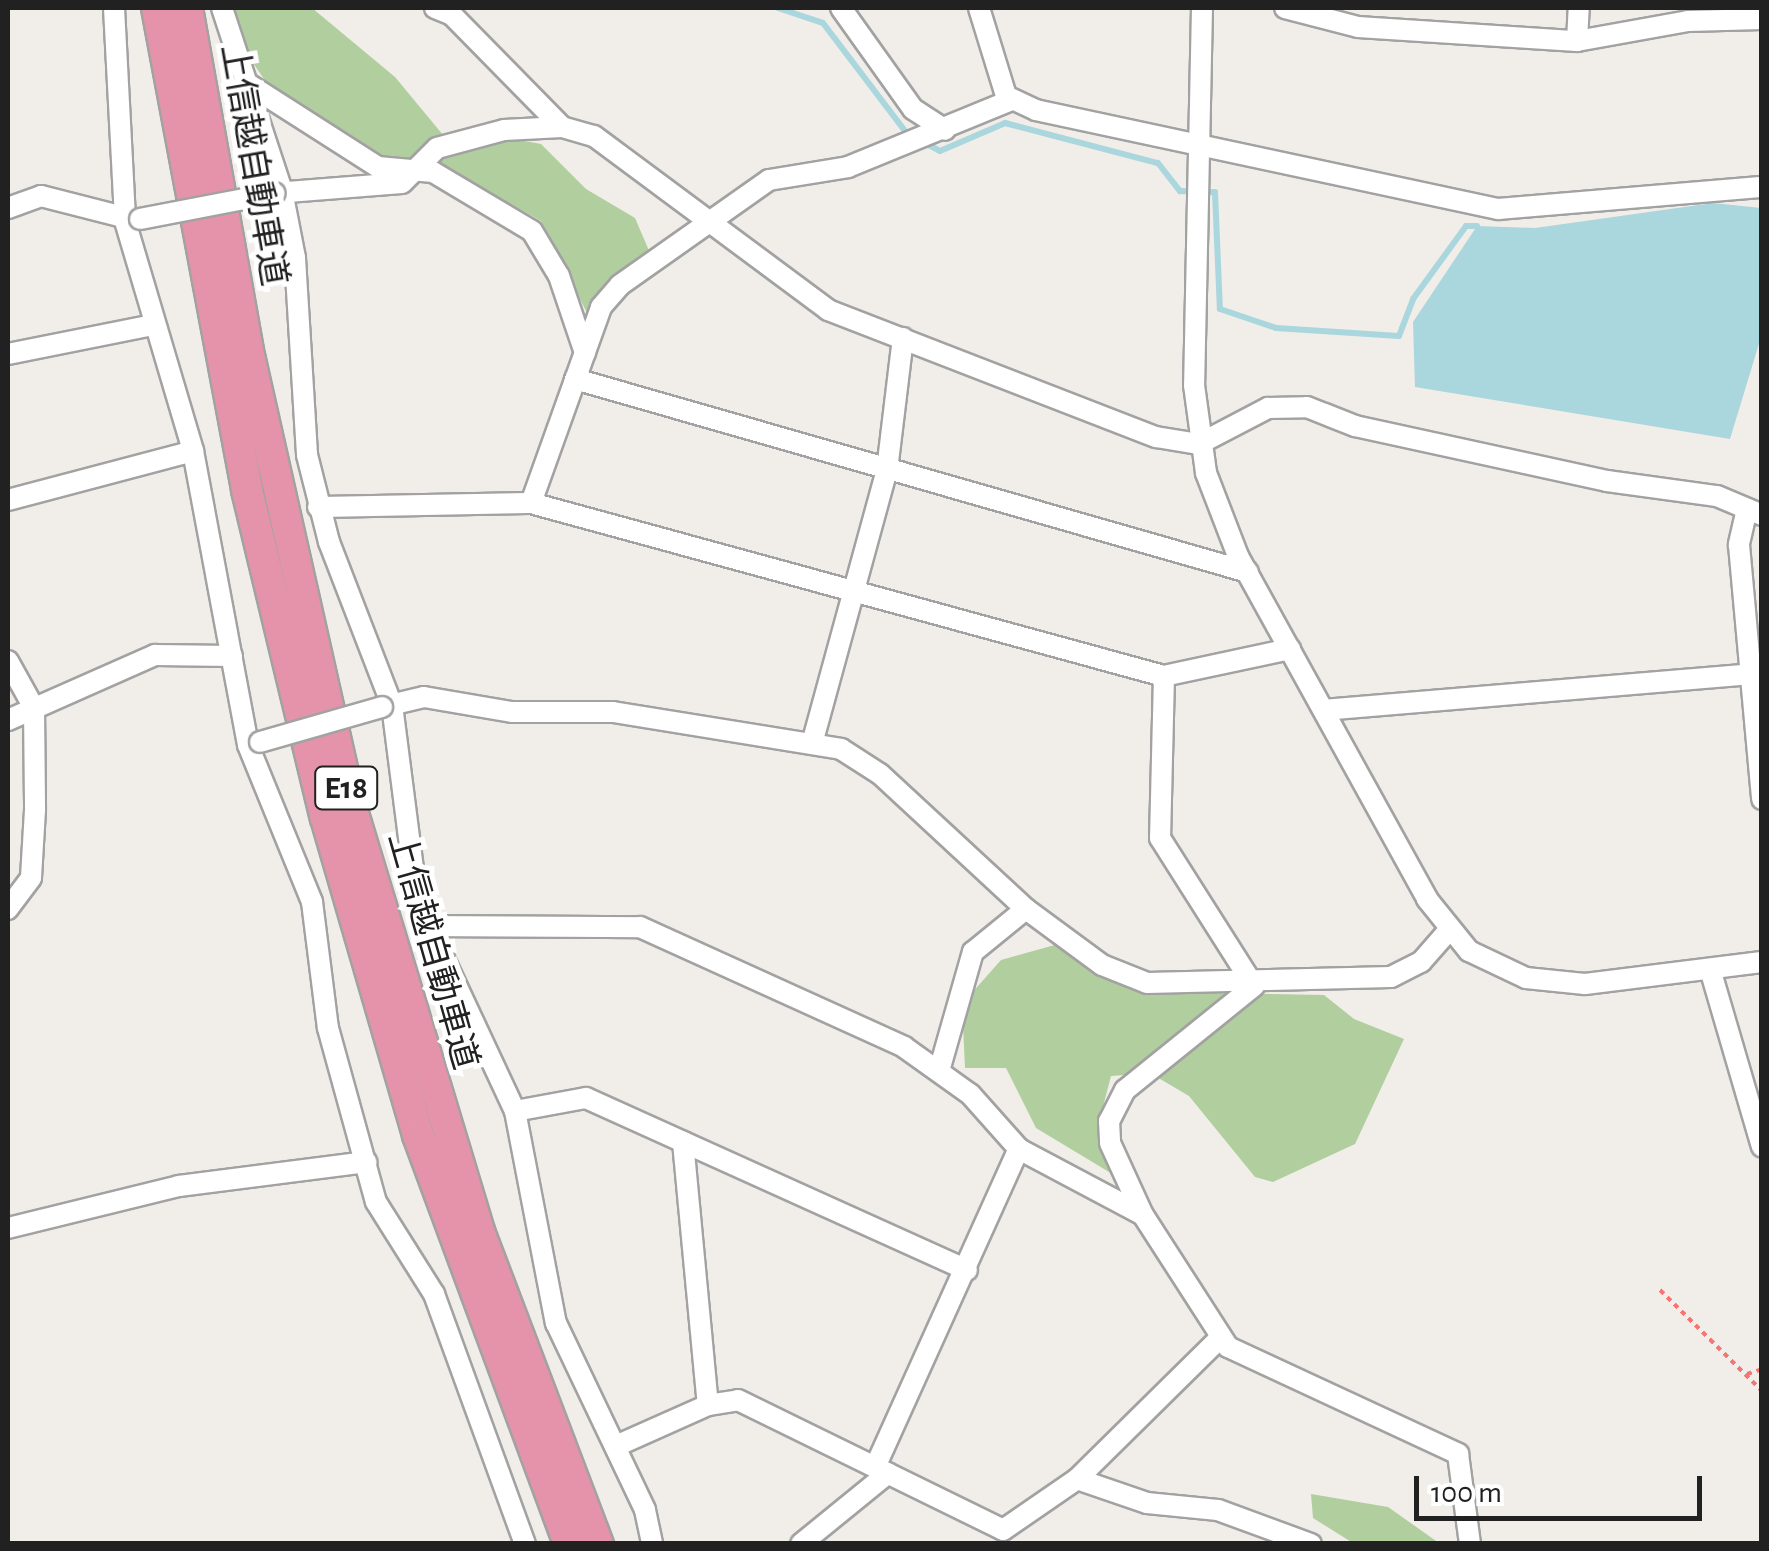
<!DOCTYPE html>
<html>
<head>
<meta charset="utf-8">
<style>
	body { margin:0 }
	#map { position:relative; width:1769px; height:1551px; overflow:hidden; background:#f1ede8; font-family:"Alegreya Sans","Noto Sans JP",sans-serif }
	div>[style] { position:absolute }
	.forest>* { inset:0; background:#b1ce9e }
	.water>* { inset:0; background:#aad6dd }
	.stream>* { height:6px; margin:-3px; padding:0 3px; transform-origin:3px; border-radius:3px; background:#aad6dd }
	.path>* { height:4px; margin-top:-2px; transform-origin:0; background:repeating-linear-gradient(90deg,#f67574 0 5px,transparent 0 10px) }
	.roads { filter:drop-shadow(2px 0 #a2a2a2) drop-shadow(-2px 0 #a2a2a2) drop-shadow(0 2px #a2a2a2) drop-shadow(0 -2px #a2a2a2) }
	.minor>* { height:20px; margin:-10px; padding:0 10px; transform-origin:10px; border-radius:10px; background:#fff }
	.highway>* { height:30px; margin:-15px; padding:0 15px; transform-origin:15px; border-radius:15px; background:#e593aa }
	.bridges { filter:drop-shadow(2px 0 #a2a2a2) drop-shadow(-2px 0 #a2a2a2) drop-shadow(0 2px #a2a2a2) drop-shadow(0 -2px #a2a2a2) }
	.minor-bridge>* { height:20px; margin:-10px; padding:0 10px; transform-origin:10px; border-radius:10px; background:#fff }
	span { translate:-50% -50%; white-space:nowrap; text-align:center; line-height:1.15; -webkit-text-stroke:10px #fff; paint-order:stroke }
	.shield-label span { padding:2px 8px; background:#fff; border:2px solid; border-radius:8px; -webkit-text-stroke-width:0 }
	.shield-label { font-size:32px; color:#212121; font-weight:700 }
	.street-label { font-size:35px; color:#212121 }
	.frame { position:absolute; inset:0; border:10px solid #212121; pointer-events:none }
	.scale { position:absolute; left:1414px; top:1476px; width:288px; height:45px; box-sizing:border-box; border:5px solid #212121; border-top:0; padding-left:12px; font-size:30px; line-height:35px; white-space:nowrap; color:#212121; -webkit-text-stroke:8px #fff; paint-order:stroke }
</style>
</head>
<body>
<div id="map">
	<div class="forest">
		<div style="clip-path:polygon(230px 8px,312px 8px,395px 77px,448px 141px,494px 135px,541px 144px,586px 189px,635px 218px,650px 253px,614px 274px,588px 315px,541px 221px,435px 161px,397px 164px,268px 85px,241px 45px)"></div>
		<div style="clip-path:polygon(1062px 943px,1091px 970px,1151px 992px,1324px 995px,1354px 1019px,1404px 1039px,1355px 1144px,1273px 1182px,1255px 1177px,1189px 1096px,1150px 1073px,1111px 1076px,1099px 1122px,1114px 1175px,1036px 1128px,1006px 1068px,965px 1068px,962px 1004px,1001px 960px)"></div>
		<div style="clip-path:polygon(1311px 1494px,1388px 1507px,1439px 1543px,1353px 1543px,1313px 1518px)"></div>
	</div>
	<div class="water">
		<div style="clip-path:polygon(1713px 203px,1761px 208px,1761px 337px,1730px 439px,1415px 387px,1413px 322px,1477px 226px,1535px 228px)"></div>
	</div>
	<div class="stream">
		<div style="left:778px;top:8px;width:47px;rotate:18.4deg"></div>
		<div style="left:823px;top:23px;width:141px;rotate:52.8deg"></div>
		<div style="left:923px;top:142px;width:19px;rotate:28deg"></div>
		<div style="left:940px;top:151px;width:71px;rotate:-23.3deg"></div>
		<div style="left:1005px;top:123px;width:158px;rotate:14.7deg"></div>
		<div style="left:1158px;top:163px;width:36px;rotate:52deg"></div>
		<div style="left:1180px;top:191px;width:35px;rotate:2deg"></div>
		<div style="left:1215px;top:192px;width:117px;rotate:87.6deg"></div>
		<div style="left:1220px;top:309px;width:59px;rotate:18.7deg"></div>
		<div style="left:1276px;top:328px;width:123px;rotate:3.7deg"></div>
		<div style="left:1399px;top:336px;width:40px;rotate:-69deg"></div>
		<div style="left:1413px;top:299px;width:90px;rotate:-54deg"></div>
		<div style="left:1466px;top:226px;width:11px"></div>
	</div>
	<div class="path">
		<div style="left:1660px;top:1290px;width:144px;rotate:44.7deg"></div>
		<div style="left:1747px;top:1374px;width:16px;rotate:-18deg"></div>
	</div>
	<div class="roads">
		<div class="minor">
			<div style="left:114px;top:8px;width:213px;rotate:87deg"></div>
			<div style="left:125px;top:221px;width:240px;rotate:73.5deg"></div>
			<div style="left:193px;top:451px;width:299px;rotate:79.4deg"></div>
			<div style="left:248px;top:745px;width:170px;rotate:67.8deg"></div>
			<div style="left:312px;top:902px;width:127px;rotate:82.8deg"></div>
			<div style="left:328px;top:1028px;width:180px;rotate:74.6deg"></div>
			<div style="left:376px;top:1202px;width:109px;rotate:57.8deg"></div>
			<div style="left:434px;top:1294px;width:266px;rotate:70deg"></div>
			<div style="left:222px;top:8px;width:193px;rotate:71.8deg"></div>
			<div style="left:282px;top:191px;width:68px;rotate:79deg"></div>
			<div style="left:295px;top:258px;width:197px;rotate:86.5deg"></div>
			<div style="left:307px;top:455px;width:90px;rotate:75.8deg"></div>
			<div style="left:329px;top:542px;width:175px;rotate:68.9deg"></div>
			<div style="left:392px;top:705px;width:198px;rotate:82.7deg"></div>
			<div style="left:417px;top:901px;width:232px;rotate:65deg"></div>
			<div style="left:515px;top:1111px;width:216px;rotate:79.1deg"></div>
			<div style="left:556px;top:1323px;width:207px;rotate:64.5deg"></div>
			<div style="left:645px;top:1510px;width:35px;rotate:78deg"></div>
			<div style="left:435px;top:8px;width:18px;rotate:22deg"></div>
			<div style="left:452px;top:15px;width:157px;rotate:45.5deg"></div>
			<div style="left:562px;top:127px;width:33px;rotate:16deg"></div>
			<div style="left:594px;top:136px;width:292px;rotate:36.6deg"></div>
			<div style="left:828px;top:310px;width:352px;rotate:21.2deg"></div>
			<div style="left:1156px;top:437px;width:44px;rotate:9.2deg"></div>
			<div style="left:1199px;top:444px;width:78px;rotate:-27.6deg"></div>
			<div style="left:1268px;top:408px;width:39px;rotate:-1deg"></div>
			<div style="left:1307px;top:407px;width:52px;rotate:21.6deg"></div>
			<div style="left:1355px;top:426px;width:258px;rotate:12.3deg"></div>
			<div style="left:1607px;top:481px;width:111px;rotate:7.8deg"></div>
			<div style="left:1717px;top:496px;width:49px;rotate:22.9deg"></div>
			<div style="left:841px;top:8px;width:124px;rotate:54.5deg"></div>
			<div style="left:913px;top:109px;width:38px;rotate:33deg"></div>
			<div style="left:979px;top:8px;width:92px;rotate:72.9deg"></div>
			<div style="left:1006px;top:96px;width:33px;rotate:25deg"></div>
			<div style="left:1036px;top:110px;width:473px;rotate:12.1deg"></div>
			<div style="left:1499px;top:209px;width:264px;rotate:-4.8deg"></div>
			<div style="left:1202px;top:8px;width:377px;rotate:91.2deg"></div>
			<div style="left:1194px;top:385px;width:89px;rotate:82.2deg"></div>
			<div style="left:1206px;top:473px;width:89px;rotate:68.9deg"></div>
			<div style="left:1238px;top:556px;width:392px;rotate:61.1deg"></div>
			<div style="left:1427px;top:899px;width:67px;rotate:51.1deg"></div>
			<div style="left:1469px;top:951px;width:63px;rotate:25.3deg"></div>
			<div style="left:1526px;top:978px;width:59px;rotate:5.8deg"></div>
			<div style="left:1585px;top:984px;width:178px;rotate:-7.1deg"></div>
			<div style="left:1285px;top:8px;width:75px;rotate:14.6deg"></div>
			<div style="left:1358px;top:27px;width:219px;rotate:3.7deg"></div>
			<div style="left:1577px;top:41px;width:113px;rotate:-10.2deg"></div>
			<div style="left:1688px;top:21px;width:74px;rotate:-1.5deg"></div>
			<div style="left:1577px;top:41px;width:33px;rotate:-87deg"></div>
			<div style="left:245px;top:82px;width:158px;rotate:32.6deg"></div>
			<div style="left:378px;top:167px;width:55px;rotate:5.2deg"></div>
			<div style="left:433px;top:172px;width:115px;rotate:30.8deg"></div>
			<div style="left:532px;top:231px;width:52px;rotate:59deg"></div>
			<div style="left:559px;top:276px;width:81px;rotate:71.3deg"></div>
			<div style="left:275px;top:193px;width:127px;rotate:-4.5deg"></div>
			<div style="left:402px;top:183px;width:49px;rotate:-45deg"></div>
			<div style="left:437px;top:148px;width:69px;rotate:-15deg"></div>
			<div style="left:504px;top:130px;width:58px;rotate:-3deg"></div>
			<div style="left:8px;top:208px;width:35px;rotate:-20deg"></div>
			<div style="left:41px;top:196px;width:97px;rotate:14.3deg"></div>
			<div style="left:8px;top:354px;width:148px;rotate:-11.3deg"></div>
			<div style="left:575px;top:379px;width:700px;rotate:16deg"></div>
			<div style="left:8px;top:500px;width:191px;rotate:-14.8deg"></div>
			<div style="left:531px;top:503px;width:208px;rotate:-70.3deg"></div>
			<div style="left:601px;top:307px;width:29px;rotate:-49deg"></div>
			<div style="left:620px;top:285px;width:182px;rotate:-35.2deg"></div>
			<div style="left:769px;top:180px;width:80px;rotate:-9.3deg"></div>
			<div style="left:848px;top:167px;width:176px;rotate:-22.3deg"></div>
			<div style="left:318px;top:507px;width:213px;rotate:-1.1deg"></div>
			<div style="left:531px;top:503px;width:656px;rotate:15.29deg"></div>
			<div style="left:1164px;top:676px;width:129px;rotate:-12.1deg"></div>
			<div style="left:1747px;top:509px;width:37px;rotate:103deg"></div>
			<div style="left:1739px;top:545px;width:255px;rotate:84.8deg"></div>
			<div style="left:8px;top:661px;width:54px;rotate:61deg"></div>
			<div style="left:34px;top:708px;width:102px;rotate:89.4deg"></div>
			<div style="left:35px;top:810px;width:68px;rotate:93.4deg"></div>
			<div style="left:31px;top:878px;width:39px;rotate:127deg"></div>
			<div style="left:1164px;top:676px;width:162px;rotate:91.4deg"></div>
			<div style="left:1160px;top:838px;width:175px;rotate:57.6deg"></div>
			<div style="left:1254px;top:986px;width:166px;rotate:141.1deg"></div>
			<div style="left:1125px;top:1090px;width:35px;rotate:117deg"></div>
			<div style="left:1109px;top:1121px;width:22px;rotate:87deg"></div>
			<div style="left:1110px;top:1143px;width:79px;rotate:65.4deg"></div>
			<div style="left:1143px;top:1215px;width:157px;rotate:57.2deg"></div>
			<div style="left:1228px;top:1347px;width:254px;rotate:24.9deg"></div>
			<div style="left:1458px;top:1454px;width:91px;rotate:82.4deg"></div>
			<div style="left:382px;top:707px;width:43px;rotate:-13.4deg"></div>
			<div style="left:424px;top:697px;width:89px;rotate:9.7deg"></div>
			<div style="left:512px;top:712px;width:101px"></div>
			<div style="left:613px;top:712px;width:231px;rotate:9.2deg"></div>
			<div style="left:841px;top:749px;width:46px;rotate:32.7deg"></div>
			<div style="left:880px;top:774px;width:199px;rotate:42.8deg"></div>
			<div style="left:1026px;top:909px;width:94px;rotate:36.4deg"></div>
			<div style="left:1102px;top:965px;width:48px;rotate:21.8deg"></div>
			<div style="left:1147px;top:983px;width:244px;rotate:-1.4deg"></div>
			<div style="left:1391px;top:977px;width:34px;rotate:-27deg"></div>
			<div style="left:1421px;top:962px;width:43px;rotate:-48.8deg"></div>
			<div style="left:1324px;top:710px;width:440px;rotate:-4.8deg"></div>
			<div style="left:8px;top:720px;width:161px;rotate:-23.9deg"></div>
			<div style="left:155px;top:655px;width:77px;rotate:0.7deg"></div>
			<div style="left:813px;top:740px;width:280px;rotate:-74.7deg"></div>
			<div style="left:887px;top:470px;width:133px;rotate:-83.1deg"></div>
			<div style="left:431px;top:926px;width:209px;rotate:0.3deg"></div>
			<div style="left:640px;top:927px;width:290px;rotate:24.4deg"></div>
			<div style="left:904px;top:1047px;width:81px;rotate:35.5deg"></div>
			<div style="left:970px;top:1094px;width:74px;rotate:48.3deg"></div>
			<div style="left:1019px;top:1149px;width:140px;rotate:28deg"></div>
			<div style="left:1710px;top:969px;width:185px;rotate:73.7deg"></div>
			<div style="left:939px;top:1071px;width:124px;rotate:-74.1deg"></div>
			<div style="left:973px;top:952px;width:68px;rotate:-39.1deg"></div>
			<div style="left:515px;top:1111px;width:72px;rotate:-10.4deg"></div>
			<div style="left:586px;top:1098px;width:418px;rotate:24.3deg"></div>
			<div style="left:683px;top:1142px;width:264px;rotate:84.6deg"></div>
			<div style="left:8px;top:1228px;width:176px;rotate:-13.8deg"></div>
			<div style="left:179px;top:1186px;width:189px;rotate:-7.3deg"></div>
			<div style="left:616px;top:1446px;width:101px;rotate:-24deg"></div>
			<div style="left:708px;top:1405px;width:30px;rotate:-9deg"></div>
			<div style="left:738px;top:1400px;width:295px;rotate:26.1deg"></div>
			<div style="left:876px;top:1465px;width:347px;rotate:-65.7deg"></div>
			<div style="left:1077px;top:1479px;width:74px;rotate:18.9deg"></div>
			<div style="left:1147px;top:1503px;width:71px;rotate:5.6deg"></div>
			<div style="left:1218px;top:1510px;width:99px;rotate:20.1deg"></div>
			<div style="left:1003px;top:1530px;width:90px;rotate:-34.6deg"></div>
			<div style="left:1077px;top:1479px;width:201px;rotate:-44.6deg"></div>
			<div style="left:801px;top:1544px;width:112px;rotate:-39.2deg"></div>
		</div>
		<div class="highway">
			<div style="left:157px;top:8px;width:490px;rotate:79.4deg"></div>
			<div style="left:247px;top:490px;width:337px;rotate:76.5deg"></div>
			<div style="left:326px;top:818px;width:330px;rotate:73.8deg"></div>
			<div style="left:418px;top:1135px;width:436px;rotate:69.7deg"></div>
			<div style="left:187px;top:8px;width:358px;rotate:79.9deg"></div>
			<div style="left:250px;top:360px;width:458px;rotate:77.3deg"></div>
			<div style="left:351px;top:807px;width:446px;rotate:73.2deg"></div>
			<div style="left:480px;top:1234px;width:332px;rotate:69.2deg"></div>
		</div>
	</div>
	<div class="bridges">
		<div class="minor-bridge">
			<div style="left:140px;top:219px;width:137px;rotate:-10.9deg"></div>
			<div style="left:260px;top:742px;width:127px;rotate:-16deg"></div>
		</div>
	</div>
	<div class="shield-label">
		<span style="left:346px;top:788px">E18</span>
	</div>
	<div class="street-label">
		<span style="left:253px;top:165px;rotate:80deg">上信越自動車道</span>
		<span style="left:432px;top:951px;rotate:74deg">上信越自動車道</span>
	</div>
	<div class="frame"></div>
	<div class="scale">100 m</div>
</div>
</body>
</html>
